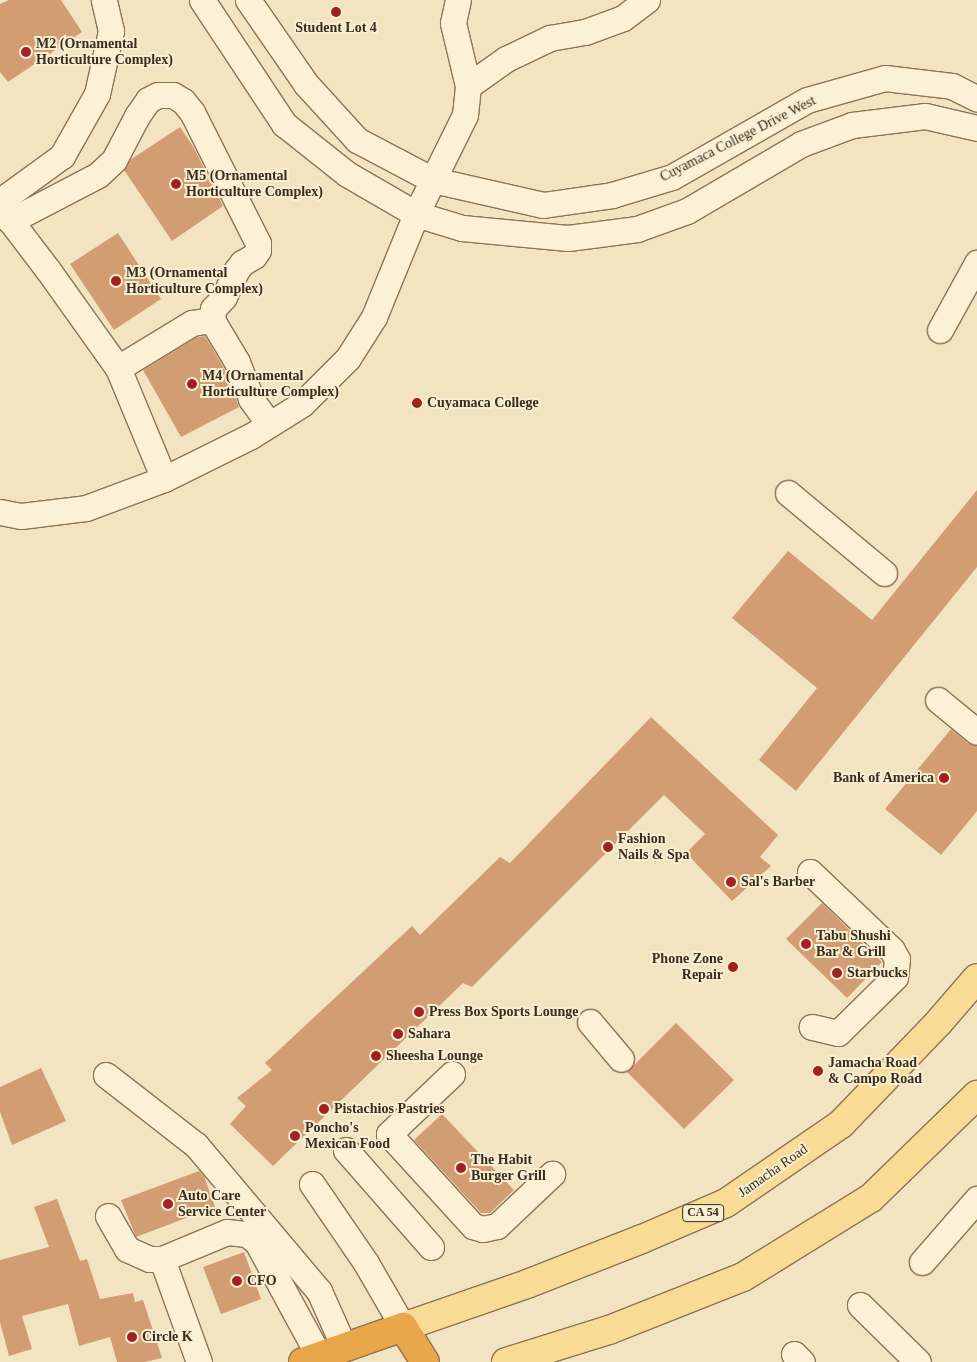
<!DOCTYPE html>
<html>
<head>
<meta charset="utf-8">
<style>
	body { margin:0 }
	#map { position:relative; width:977px; height:1362px; overflow:hidden; background:#f2e4c1; font-family:"Times New Roman",serif }
	div>[style] { position:absolute }
	.building>* { inset:0; background:#d39d73 }
	.roads { filter:drop-shadow(1px 0 #8d7456) drop-shadow(-1px 0 #8d7456) drop-shadow(0 1px #8d7456) drop-shadow(0 -1px #8d7456) }
	.minor>* { height:25px; margin:-12.5px; padding:0 12.5px; transform-origin:12.5px; border-radius:12.5px; background:#fcf1d5 }
	.major>* { height:28px; margin:-14px; padding:0 14px; transform-origin:14px; border-radius:14px; background:#f8db95 }
	.highway>* { height:28px; margin:-14px; padding:0 14px; transform-origin:14px; border-radius:14px; background:#e9a64a }
	.dots>* { width:14px; height:14px; translate:-50% -50%; box-sizing:border-box; border:2px solid #f8eed1; border-radius:50% }
	span { translate:-50% -50%; white-space:nowrap; text-align:center; line-height:1.15; -webkit-text-stroke:4px #f8eed1; paint-order:stroke }
	.shield-label span { padding:1px 4px; background:#f8eed1; border:1px solid; border-radius:4px; -webkit-text-stroke-width:0 }
	.shield-label { font-size:12px; color:#3b2c1c; font-weight:700 }
	.poi-label { font-size:14px; color:#3b2c1c; font-weight:700 }
	.left { translate:0 -50%; text-align:left }
	.right { translate:-100% -50%; text-align:right }
	.street-label { font-size:14px; color:#3b2c1c }
</style>
</head>
<body>
<div id="map">
	<div class="building">
		<div style="clip-path:polygon(9px 0,61px 0,82px 32px,8px 82px,0 72px,0 4px)"></div>
		<div style="clip-path:polygon(180px 127px,194px 148px,223px 206px,172px 241px,124px 170px,130px 160px)"></div>
		<div style="clip-path:polygon(118px 233px,161px 299px,114px 330px,70px 264px)"></div>
		<div style="clip-path:polygon(205px 336px,224px 368px,239px 407px,181px 437px,143px 370px,197px 337px)"></div>
		<div style="clip-path:polygon(977px 490px,977px 567px,796px 791px,759px 760px,817px 688px,732px 618px,788px 551px,872px 620px)"></div>
		<div style="clip-path:polygon(651px 717px,778px 835px,760px 857px,771px 866px,732px 901px,686px 853px,705px 834px,664px 795px,472px 987px,463px 983px,273px 1166px,230px 1124px,246px 1106px,237px 1098px,272px 1070px,265px 1063px,412px 926px,420px 935px,500px 857px,510px 863px)"></div>
		<div style="clip-path:polygon(951px 729px,968px 743px,977px 746px,977px 811px,941px 855px,885px 809px)"></div>
		<div style="clip-path:polygon(822px 903px,882px 962px,847px 998px,786px 939px)"></div>
		<div style="clip-path:polygon(676px 1023px,734px 1080px,684px 1129px,627px 1072px)"></div>
		<div style="clip-path:polygon(41px 1068px,66px 1121px,12px 1145px,0 1112px,0 1087px)"></div>
		<div style="clip-path:polygon(442px 1114px,514px 1190px,490px 1213px,481px 1213px,414px 1140px)"></div>
		<div style="clip-path:polygon(199px 1171px,204px 1176px,215px 1207px,136px 1237px,121px 1200px)"></div>
		<div style="clip-path:polygon(57px 1199px,80px 1261px,87px 1259px,100px 1299px,133px 1293px,135px 1302px,143px 1300px,162px 1358px,145px 1362px,117px 1362px,110px 1337px,79px 1346px,68px 1304px,22px 1316px,32px 1349px,9px 1356px,0 1322px,0 1260px,49px 1247px,34px 1207px)"></div>
		<div style="clip-path:polygon(244px 1252px,261px 1299px,221px 1314px,203px 1267px)"></div>
	</div>
	<div class="roads">
		<div class="minor">
			<div style="left:202px;top:0;width:149px;rotate:56.5deg"></div>
			<div style="left:284px;top:124px;width:80px;rotate:38.4deg"></div>
			<div style="left:347px;top:174px;width:80px;rotate:30.1deg"></div>
			<div style="left:416px;top:214px;width:48px;rotate:16.9deg"></div>
			<div style="left:462px;top:228px;width:106px;rotate:5.4deg"></div>
			<div style="left:568px;top:238px;width:70px;rotate:-7.4deg"></div>
			<div style="left:637px;top:229px;width:53px;rotate:-19.8deg"></div>
			<div style="left:687px;top:211px;width:132px;rotate:-30.4deg"></div>
			<div style="left:801px;top:144px;width:54px;rotate:-20.4deg"></div>
			<div style="left:852px;top:125px;width:74px;rotate:-7deg"></div>
			<div style="left:925px;top:116px;width:53px;rotate:13deg"></div>
			<div style="left:248px;top:0;width:102px;rotate:55.4deg"></div>
			<div style="left:306px;top:84px;width:76px;rotate:47.7deg"></div>
			<div style="left:357px;top:140px;width:86px;rotate:27.8deg"></div>
			<div style="left:433px;top:180px;width:113px;rotate:12.8deg"></div>
			<div style="left:543px;top:205px;width:70px;rotate:-8.2deg"></div>
			<div style="left:612px;top:195px;width:63px;rotate:-16.7deg"></div>
			<div style="left:672px;top:177px;width:155px;rotate:-29.7deg"></div>
			<div style="left:807px;top:100px;width:81px;rotate:-15.8deg"></div>
			<div style="left:885px;top:78px;width:67px;rotate:6.8deg"></div>
			<div style="left:952px;top:86px;width:28px;rotate:27deg"></div>
			<div style="left:468px;top:86px;width:47px;rotate:-35.4deg"></div>
			<div style="left:506px;top:59px;width:49px;rotate:-25.5deg"></div>
			<div style="left:550px;top:38px;width:36px;rotate:-10deg"></div>
			<div style="left:585px;top:32px;width:40px;rotate:-20.2deg"></div>
			<div style="left:623px;top:18px;width:30px;rotate:-37deg"></div>
			<div style="left:0;top:201px;width:77px;rotate:-36deg"></div>
			<div style="left:62px;top:156px;width:71px;rotate:-60.6deg"></div>
			<div style="left:97px;top:94px;width:65px;rotate:-77.5deg"></div>
			<div style="left:111px;top:31px;width:32px;rotate:-103deg"></div>
			<div style="left:0;top:207px;width:79px;rotate:52.7deg"></div>
			<div style="left:48px;top:270px;width:120px;rotate:54.5deg"></div>
			<div style="left:118px;top:368px;width:120px;rotate:67.5deg"></div>
			<div style="left:10px;top:221px;width:99px;rotate:-27.6deg"></div>
			<div style="left:98px;top:175px;width:22px;rotate:-43deg"></div>
			<div style="left:114px;top:160px;width:50px;rotate:-62.4deg"></div>
			<div style="left:137px;top:116px;width:19px;rotate:-55deg"></div>
			<div style="left:148px;top:100px;width:11px;rotate:-27deg"></div>
			<div style="left:158px;top:95px;width:15px"></div>
			<div style="left:173px;top:95px;width:12px;rotate:31deg"></div>
			<div style="left:183px;top:101px;width:14px;rotate:51deg"></div>
			<div style="left:192px;top:112px;width:147px;rotate:63.3deg"></div>
			<div style="left:258px;top:243px;width:7px;rotate:90deg"></div>
			<div style="left:258px;top:250px;width:7px;rotate:124deg"></div>
			<div style="left:254px;top:256px;width:14px;rotate:150deg"></div>
			<div style="left:242px;top:263px;width:10px;rotate:127deg"></div>
			<div style="left:236px;top:271px;width:29px;rotate:115deg"></div>
			<div style="left:224px;top:297px;width:16px;rotate:133deg"></div>
			<div style="left:213px;top:309px;width:11px;rotate:95deg"></div>
			<div style="left:212px;top:320px;width:49px;rotate:59.2deg"></div>
			<div style="left:237px;top:362px;width:40px;rotate:69deg"></div>
			<div style="left:251px;top:399px;width:31px;rotate:54deg"></div>
			<div style="left:940px;top:330px;width:77px;rotate:-61.1deg"></div>
			<div style="left:118px;top:368px;width:87px;rotate:-31.3deg"></div>
			<div style="left:192px;top:323px;width:20px;rotate:-9deg"></div>
			<div style="left:788px;top:493px;width:125px;rotate:39.8deg"></div>
			<div style="left:0;top:512px;width:21px;rotate:11deg"></div>
			<div style="left:21px;top:516px;width:65px;rotate:-7deg"></div>
			<div style="left:86px;top:508px;width:83px;rotate:-20.4deg"></div>
			<div style="left:164px;top:479px;width:97px;rotate:-26.3deg"></div>
			<div style="left:251px;top:436px;width:60px;rotate:-32.1deg"></div>
			<div style="left:302px;top:404px;width:65px;rotate:-45deg"></div>
			<div style="left:348px;top:358px;width:49px;rotate:-57.6deg"></div>
			<div style="left:374px;top:317px;width:111px;rotate:-67.8deg"></div>
			<div style="left:416px;top:214px;width:110px;rotate:-63.7deg"></div>
			<div style="left:465px;top:115px;width:29px;rotate:-84deg"></div>
			<div style="left:468px;top:86px;width:65px;rotate:-103.4deg"></div>
			<div style="left:453px;top:23px;width:24px;rotate:-78deg"></div>
			<div style="left:938px;top:700px;width:50px;rotate:39.4deg"></div>
			<div style="left:810px;top:872px;width:113px;rotate:43.6deg"></div>
			<div style="left:892px;top:950px;width:10px;rotate:61deg"></div>
			<div style="left:897px;top:959px;width:18px;rotate:96deg"></div>
			<div style="left:895px;top:977px;width:80px;rotate:135.5deg"></div>
			<div style="left:838px;top:1033px;width:27px;rotate:-167deg"></div>
			<div style="left:590px;top:1022px;width:48px;rotate:50deg"></div>
			<div style="left:452px;top:1074px;width:87px;rotate:136.4deg"></div>
			<div style="left:389px;top:1134px;width:125px;rotate:47.6deg"></div>
			<div style="left:473px;top:1226px;width:10px;rotate:17deg"></div>
			<div style="left:483px;top:1229px;width:14px;rotate:-12deg"></div>
			<div style="left:497px;top:1226px;width:76px;rotate:-43.4deg"></div>
			<div style="left:106px;top:1075px;width:114px;rotate:37.9deg"></div>
			<div style="left:196px;top:1145px;width:191px;rotate:49.9deg"></div>
			<div style="left:319px;top:1291px;width:61px;rotate:65.9deg"></div>
			<div style="left:346px;top:1150px;width:129px;rotate:48.8deg"></div>
			<div style="left:312px;top:1184px;width:96px;rotate:55.6deg"></div>
			<div style="left:366px;top:1263px;width:74px;rotate:60deg"></div>
			<div style="left:108px;top:1216px;width:38px;rotate:60deg"></div>
			<div style="left:127px;top:1249px;width:24px;rotate:24deg"></div>
			<div style="left:149px;top:1259px;width:13px"></div>
			<div style="left:922px;top:1262px;width:84px;rotate:-48.9deg"></div>
			<div style="left:860px;top:1305px;width:81px;rotate:44.5deg"></div>
			<div style="left:794px;top:1354px;width:11px;rotate:45deg"></div>
			<div style="left:199px;top:1362px;width:109px;rotate:-109.8deg"></div>
			<div style="left:162px;top:1259px;width:70px;rotate:-22.6deg"></div>
			<div style="left:227px;top:1232px;width:20px;rotate:6deg"></div>
			<div style="left:247px;top:1234px;width:13px;rotate:39deg"></div>
			<div style="left:257px;top:1242px;width:130px;rotate:61.5deg"></div>
		</div>
		<div class="major">
			<div style="left:403px;top:1327px;width:131px;rotate:-19.1deg"></div>
			<div style="left:527px;top:1284px;width:123px;rotate:-21.4deg"></div>
			<div style="left:642px;top:1239px;width:91px;rotate:-23.2deg"></div>
			<div style="left:726px;top:1203px;width:140px;rotate:-34.5deg"></div>
			<div style="left:841px;top:1124px;width:141px;rotate:-46.1deg"></div>
			<div style="left:939px;top:1022px;width:58px;rotate:-49.2deg"></div>
			<div style="left:506px;top:1362px;width:108px;rotate:-17.3deg"></div>
			<div style="left:609px;top:1330px;width:144px;rotate:-21.6deg"></div>
			<div style="left:743px;top:1277px;width:150px;rotate:-31.7deg"></div>
			<div style="left:871px;top:1198px;width:148px;rotate:-44.2deg"></div>
		</div>
		<div class="highway">
			<div style="left:303px;top:1362px;width:106px;rotate:-19.3deg"></div>
			<div style="left:403px;top:1327px;width:41px;rotate:57.8deg"></div>
		</div>
	</div>
	<div class="dots">
		<div style="left:336px;top:12px;background:#a12221"></div>
		<div style="left:26px;top:52px;background:#a12221"></div>
		<div style="left:176px;top:184px;background:#a12221"></div>
		<div style="left:116px;top:281px;background:#a12221"></div>
		<div style="left:192px;top:384px;background:#a12221"></div>
		<div style="left:417px;top:403px;background:#a12221"></div>
		<div style="left:944px;top:778px;background:#a12221"></div>
		<div style="left:608px;top:847px;background:#a12221"></div>
		<div style="left:731px;top:882px;background:#a12221"></div>
		<div style="left:806px;top:944px;background:#a12221"></div>
		<div style="left:733px;top:967px;background:#a12221"></div>
		<div style="left:837px;top:973px;background:#a12221"></div>
		<div style="left:419px;top:1012px;background:#a12221"></div>
		<div style="left:398px;top:1034px;background:#a12221"></div>
		<div style="left:376px;top:1056px;background:#a12221"></div>
		<div style="left:818px;top:1071px;background:#a12221"></div>
		<div style="left:324px;top:1109px;background:#a12221"></div>
		<div style="left:295px;top:1136px;background:#a12221"></div>
		<div style="left:461px;top:1168px;background:#a12221"></div>
		<div style="left:168px;top:1204px;background:#a12221"></div>
		<div style="left:237px;top:1281px;background:#a12221"></div>
		<div style="left:132px;top:1337px;background:#a12221"></div>
	</div>
	<div class="shield-label">
		<span style="left:703px;top:1213px">CA 54</span>
	</div>
	<div class="poi-label">
		<span style="left:336px;top:28px">Student Lot 4</span>
		<span class="left" style="left:36px;top:52px">M2 (Ornamental<br>Horticulture Complex)</span>
		<span class="left" style="left:186px;top:184px">M5 (Ornamental<br>Horticulture Complex)</span>
		<span class="left" style="left:126px;top:281px">M3 (Ornamental<br>Horticulture Complex)</span>
		<span class="left" style="left:202px;top:384px">M4 (Ornamental<br>Horticulture Complex)</span>
		<span class="left" style="left:427px;top:403px">Cuyamaca College</span>
		<span class="right" style="left:934px;top:778px">Bank of America</span>
		<span class="left" style="left:618px;top:847px">Fashion<br>Nails &amp; Spa</span>
		<span class="left" style="left:741px;top:882px">Sal's Barber</span>
		<span class="left" style="left:816px;top:944px">Tabu Shushi<br>Bar &amp; Grill</span>
		<span class="right" style="left:723px;top:967px">Phone Zone<br>Repair</span>
		<span class="left" style="left:847px;top:973px">Starbucks</span>
		<span class="left" style="left:429px;top:1012px">Press Box Sports Lounge</span>
		<span class="left" style="left:408px;top:1034px">Sahara</span>
		<span class="left" style="left:386px;top:1056px">Sheesha Lounge</span>
		<span class="left" style="left:828px;top:1071px">Jamacha Road<br>&amp; Campo Road</span>
		<span class="left" style="left:334px;top:1109px">Pistachios Pastries</span>
		<span class="left" style="left:305px;top:1136px">Poncho's<br>Mexican Food</span>
		<span class="left" style="left:471px;top:1168px">The Habit<br>Burger Grill</span>
		<span class="left" style="left:178px;top:1204px">Auto Care<br>Service Center</span>
		<span class="left" style="left:247px;top:1281px">CFO</span>
		<span class="left" style="left:142px;top:1337px">Circle K</span>
	</div>
	<div class="street-label">
		<span style="left:738px;top:139px;rotate:-27deg">Cuyamaca College Drive West</span>
		<span style="left:773px;top:1171px;rotate:-35deg">Jamacha Road</span>
	</div>
</div>
</body>
</html>
